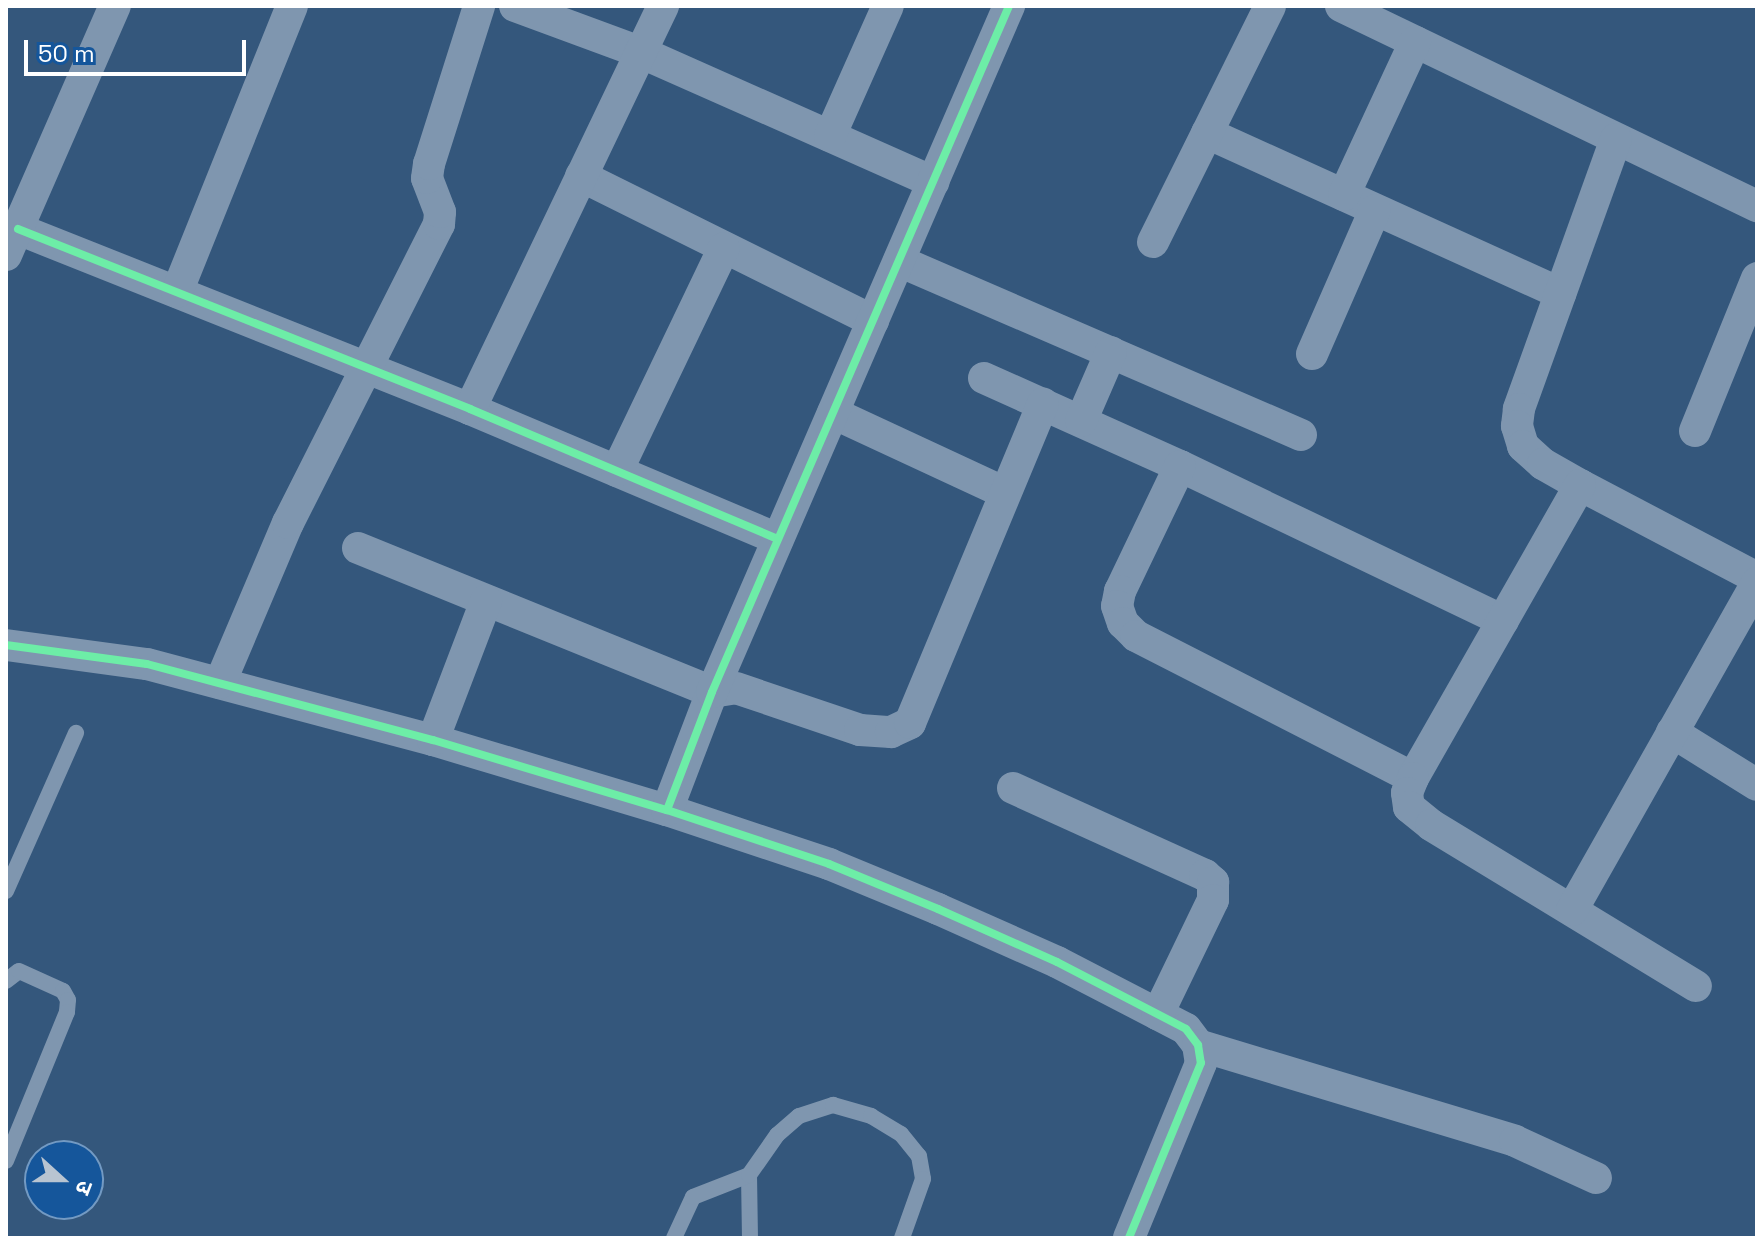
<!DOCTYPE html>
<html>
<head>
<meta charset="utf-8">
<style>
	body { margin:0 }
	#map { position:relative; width:1763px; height:1244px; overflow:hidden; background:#34577c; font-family:"Space Grotesk","Noto Sans Devanagari",sans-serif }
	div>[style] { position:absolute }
	.lane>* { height:16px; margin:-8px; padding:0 8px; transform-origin:8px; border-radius:8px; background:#7f96af }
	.street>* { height:32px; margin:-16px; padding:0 16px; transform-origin:16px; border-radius:16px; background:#7f96af }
	.cycleway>* { height:8px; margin:-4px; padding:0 4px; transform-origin:4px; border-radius:4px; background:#6deda7 }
	span { translate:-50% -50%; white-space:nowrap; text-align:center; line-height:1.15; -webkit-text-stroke:6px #15569b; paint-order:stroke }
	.frame { position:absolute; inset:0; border:8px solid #fff; pointer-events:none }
	.north { position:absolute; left:24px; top:1140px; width:80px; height:80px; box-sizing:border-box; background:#15569b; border:2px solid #739ac3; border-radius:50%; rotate:111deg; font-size:22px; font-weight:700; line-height:32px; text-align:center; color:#fff }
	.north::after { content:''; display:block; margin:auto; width:28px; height:36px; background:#b8c4d1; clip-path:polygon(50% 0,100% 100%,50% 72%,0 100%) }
	.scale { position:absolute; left:24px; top:40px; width:222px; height:36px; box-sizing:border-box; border:4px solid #fff; border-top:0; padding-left:10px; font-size:24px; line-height:28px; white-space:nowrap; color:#fff; -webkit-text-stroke:6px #15569b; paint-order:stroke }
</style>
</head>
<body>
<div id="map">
	<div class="lane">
		<div style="left:6px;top:891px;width:173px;rotate:-66.1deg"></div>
		<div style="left:6px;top:981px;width:16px;rotate:-38deg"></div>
		<div style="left:19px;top:971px;width:48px;rotate:24.4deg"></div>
		<div style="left:63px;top:991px;width:10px;rotate:61deg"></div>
		<div style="left:68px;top:1000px;width:12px;rotate:95deg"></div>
		<div style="left:67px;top:1012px;width:161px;rotate:112.3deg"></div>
		<div style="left:749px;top:1175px;width:63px;rotate:89.1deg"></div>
		<div style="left:674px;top:1238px;width:45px;rotate:-65.1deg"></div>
		<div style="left:693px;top:1197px;width:60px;rotate:-21.4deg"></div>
		<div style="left:749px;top:1175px;width:49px;rotate:-55deg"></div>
		<div style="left:777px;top:1135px;width:29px;rotate:-41deg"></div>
		<div style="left:799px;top:1116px;width:36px;rotate:-18deg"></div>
		<div style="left:833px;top:1105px;width:40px;rotate:16deg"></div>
		<div style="left:871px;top:1116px;width:35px;rotate:31deg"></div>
		<div style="left:901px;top:1134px;width:28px;rotate:51deg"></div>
		<div style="left:919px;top:1156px;width:23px;rotate:80deg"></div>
		<div style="left:923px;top:1179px;width:63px;rotate:109.6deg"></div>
	</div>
	<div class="street">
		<div style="left:515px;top:6px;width:133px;rotate:20.2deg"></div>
		<div style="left:640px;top:52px;width:321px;rotate:23.9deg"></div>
		<div style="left:1341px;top:6px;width:462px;rotate:25.7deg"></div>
		<div style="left:1207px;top:133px;width:388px;rotate:24.4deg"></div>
		<div style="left:830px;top:136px;width:142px;rotate:-66deg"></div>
		<div style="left:1616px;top:139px;width:287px;rotate:109.8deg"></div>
		<div style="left:1519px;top:409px;width:17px;rotate:97deg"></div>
		<div style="left:1517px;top:426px;width:21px;rotate:73deg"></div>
		<div style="left:1523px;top:446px;width:27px;rotate:42deg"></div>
		<div style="left:1543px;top:464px;width:43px;rotate:29.6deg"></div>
		<div style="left:1580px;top:485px;width:200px;rotate:27.7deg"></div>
		<div style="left:581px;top:176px;width:326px;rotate:26.4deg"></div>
		<div style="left:1344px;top:195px;width:169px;rotate:-65.1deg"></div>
		<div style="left:18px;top:229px;width:487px;rotate:21.7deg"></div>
		<div style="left:470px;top:409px;width:334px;rotate:22.9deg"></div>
		<div style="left:1153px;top:242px;width:263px;rotate:-63.6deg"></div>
		<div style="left:6px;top:255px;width:272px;rotate:-66.4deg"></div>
		<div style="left:899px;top:261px;width:438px;rotate:23.4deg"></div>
		<div style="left:177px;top:292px;width:308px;rotate:-68.1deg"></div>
		<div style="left:1312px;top:354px;width:157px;rotate:-66.4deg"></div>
		<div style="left:984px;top:378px;width:215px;rotate:24.2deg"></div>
		<div style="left:1180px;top:466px;width:358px;rotate:25.6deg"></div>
		<div style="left:470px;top:409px;width:447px;rotate:-64.4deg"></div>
		<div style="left:833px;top:413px;width:187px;rotate:24.9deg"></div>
		<div style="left:1081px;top:421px;width:75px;rotate:-66.5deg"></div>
		<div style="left:1695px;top:431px;width:165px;rotate:-67.9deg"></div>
		<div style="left:1180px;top:466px;width:139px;rotate:115.6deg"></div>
		<div style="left:1120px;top:591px;width:15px;rotate:101deg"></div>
		<div style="left:1117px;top:606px;width:18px;rotate:71deg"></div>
		<div style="left:1123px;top:623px;width:18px;rotate:45deg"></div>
		<div style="left:1136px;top:636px;width:311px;rotate:27.1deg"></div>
		<div style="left:617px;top:471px;width:247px;rotate:-64.4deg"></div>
		<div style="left:1580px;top:485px;width:337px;rotate:119.7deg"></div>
		<div style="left:1413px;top:778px;width:16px;rotate:112deg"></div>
		<div style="left:1407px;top:793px;width:14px;rotate:82deg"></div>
		<div style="left:1409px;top:807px;width:28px;rotate:39deg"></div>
		<div style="left:1431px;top:825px;width:310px;rotate:31.3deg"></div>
		<div style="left:358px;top:548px;width:382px;rotate:22.1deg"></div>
		<div style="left:712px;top:692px;width:24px;rotate:-9deg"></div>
		<div style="left:736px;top:688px;width:131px;rotate:18.7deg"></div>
		<div style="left:860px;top:730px;width:31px;rotate:4deg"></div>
		<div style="left:891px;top:732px;width:21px;rotate:-25deg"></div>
		<div style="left:910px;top:723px;width:346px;rotate:-67.4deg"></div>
		<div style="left:6px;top:645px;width:142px;rotate:7.7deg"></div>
		<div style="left:147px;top:664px;width:296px;rotate:14.9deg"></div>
		<div style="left:433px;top:740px;width:244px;rotate:16.7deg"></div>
		<div style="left:667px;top:810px;width:171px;rotate:18.4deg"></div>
		<div style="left:829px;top:864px;width:118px;rotate:22.4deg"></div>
		<div style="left:938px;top:909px;width:130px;rotate:24deg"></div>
		<div style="left:1057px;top:962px;width:145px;rotate:27.4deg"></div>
		<div style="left:1186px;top:1029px;width:20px;rotate:53deg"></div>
		<div style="left:1198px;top:1045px;width:18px;rotate:81deg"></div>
		<div style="left:1201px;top:1063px;width:189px;rotate:112.4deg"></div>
		<div style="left:220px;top:683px;width:174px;rotate:-67deg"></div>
		<div style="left:288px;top:523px;width:335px;rotate:-63.2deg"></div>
		<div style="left:439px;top:224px;width:12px;rotate:-85deg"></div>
		<div style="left:440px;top:212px;width:36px;rotate:-111deg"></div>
		<div style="left:427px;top:178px;width:14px;rotate:-82deg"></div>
		<div style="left:429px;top:164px;width:166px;rotate:-72.4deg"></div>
		<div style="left:1672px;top:732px;width:100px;rotate:31.9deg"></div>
		<div style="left:433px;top:740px;width:149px;rotate:-69.1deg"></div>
		<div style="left:1013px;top:788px;width:211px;rotate:24.4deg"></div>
		<div style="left:1205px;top:875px;width:11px;rotate:41deg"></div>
		<div style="left:1213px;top:882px;width:18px;rotate:90deg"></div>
		<div style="left:1213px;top:900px;width:127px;rotate:115.8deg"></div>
		<div style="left:667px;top:810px;width:126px;rotate:-69.1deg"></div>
		<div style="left:712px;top:692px;width:748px;rotate:-66.59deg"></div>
		<div style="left:1572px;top:910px;width:376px;rotate:-60.5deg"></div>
		<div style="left:1198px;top:1045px;width:331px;rotate:16.8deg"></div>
		<div style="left:1515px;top:1141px;width:89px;rotate:24.6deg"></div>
	</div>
	<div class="cycleway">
		<div style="left:18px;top:229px;width:487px;rotate:21.7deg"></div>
		<div style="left:470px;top:409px;width:334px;rotate:22.9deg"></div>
		<div style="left:6px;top:645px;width:142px;rotate:7.7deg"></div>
		<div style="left:147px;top:664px;width:296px;rotate:14.9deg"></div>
		<div style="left:433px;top:740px;width:244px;rotate:16.7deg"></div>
		<div style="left:667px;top:810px;width:171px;rotate:18.4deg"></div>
		<div style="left:829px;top:864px;width:118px;rotate:22.4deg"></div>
		<div style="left:938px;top:909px;width:130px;rotate:24deg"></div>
		<div style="left:1057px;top:962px;width:145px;rotate:27.4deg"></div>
		<div style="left:1186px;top:1029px;width:20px;rotate:53deg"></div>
		<div style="left:1198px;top:1045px;width:18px;rotate:81deg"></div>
		<div style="left:1201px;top:1063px;width:189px;rotate:112.4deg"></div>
		<div style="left:667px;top:810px;width:126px;rotate:-69.1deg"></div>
		<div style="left:712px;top:692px;width:748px;rotate:-66.59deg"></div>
	</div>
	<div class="frame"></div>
	<div class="north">उ</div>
	<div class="scale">50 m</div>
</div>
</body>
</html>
